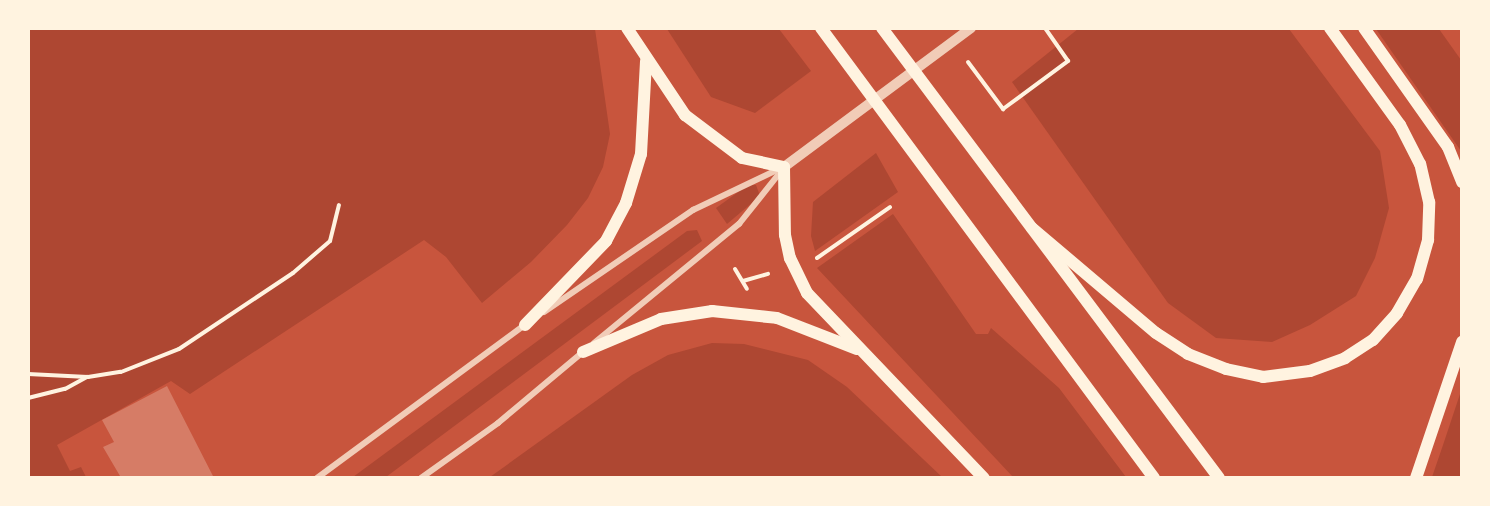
<!DOCTYPE html>
<html>
<head>
<meta charset="utf-8">
<style>
	body { margin:0 }
	#map { position:relative; width:1490px; height:506px; overflow:hidden; background:#c8553d; font-family:"Sofia Sans Condensed",sans-serif }
	div>[style] { position:absolute }
	.green>* { inset:0; background:#ae4732 }
	.building>* { inset:0; background:#d67c66 }
	.path>* { height:4px; margin:-2px; padding:0 2px; transform-origin:2px; border-radius:2px; background:#fff3e0 }
	.minor>* { height:6px; margin:-3px; padding:0 3px; transform-origin:3px; border-radius:3px; background:#f1ccb7 }
	.tertiary>* { height:10px; margin:-5px; padding:0 5px; transform-origin:5px; border-radius:5px; background:#f1ccb7 }
	.secondary>* { height:12px; margin:-6px; padding:0 6px; transform-origin:6px; border-radius:6px; background:#fff3e0 }
	span { translate:-50% -50%; white-space:nowrap; text-align:center; line-height:1.15; -webkit-text-stroke:4.5px #fff3e0; paint-order:stroke }
	.frame { position:absolute; inset:0; border:30px solid #fff3e0; pointer-events:none }
</style>
</head>
<body>
<div id="map">
	<div class="green">
		<div style="clip-path:polygon(28px 29px,595px 29px,610px 134px,603px 167px,588px 198px,567px 225px,531px 262px,482px 303px,446px 257px,424px 240px,190px 394px,171px 381px,57px 445px,70px 471px,81px 467px,86px 477px,29px 477px)"></div>
		<div style="clip-path:polygon(667px 29px,779px 29px,811px 71px,755px 113px,711px 97px)"></div>
		<div style="clip-path:polygon(1078px 29px,1289px 29px,1380px 151px,1389px 208px,1375px 258px,1356px 296px,1310px 325px,1272px 342px,1216px 338px,1168px 303px,1012px 82px)"></div>
		<div style="clip-path:polygon(1376px 29px,1439px 29px,1461px 60px,1461px 151px)"></div>
		<div style="clip-path:polygon(876px 153px,898px 192px,815px 251px,811px 236px,813px 202px)"></div>
		<div style="clip-path:polygon(748px 185px,756px 185px,760px 196px,727px 224px,716px 208px)"></div>
		<div style="clip-path:polygon(893px 214px,976px 334px,988px 334px,991px 328px,1059px 388px,1126px 477px,1013px 477px,817px 268px)"></div>
		<div style="clip-path:polygon(697px 230px,702px 241px,386px 477px,353px 477px,687px 231px)"></div>
		<div style="clip-path:polygon(712px 343px,744px 344px,808px 360px,847px 387px,942px 477px,490px 477px,632px 375px,668px 355px)"></div>
		<div style="clip-path:polygon(1461px 391px,1461px 477px,1432px 477px,1442px 448px)"></div>
	</div>
	<div class="building">
		<div style="clip-path:polygon(167px 386px,214px 478px,120px 476px,103px 447px,114px 442px,102px 420px)"></div>
	</div>
	<div class="path">
		<div style="left:968px;top:62px;width:59px;rotate:53.3deg"></div>
		<div style="left:1003px;top:109px;width:81px;rotate:-36.4deg"></div>
		<div style="left:1068px;top:61px;width:40px;rotate:-124.9deg"></div>
		<div style="left:817px;top:258px;width:89px;rotate:-34.9deg"></div>
		<div style="left:735px;top:269px;width:23px;rotate:59deg"></div>
		<div style="left:743px;top:281px;width:26px;rotate:-16deg"></div>
		<div style="left:28px;top:374px;width:60px;rotate:2.9deg"></div>
		<div style="left:88px;top:377px;width:33px;rotate:-9deg"></div>
		<div style="left:121px;top:372px;width:62px;rotate:-21.6deg"></div>
		<div style="left:179px;top:349px;width:137px;rotate:-33.7deg"></div>
		<div style="left:293px;top:273px;width:49px;rotate:-40.9deg"></div>
		<div style="left:330px;top:241px;width:37px;rotate:-76deg"></div>
		<div style="left:28px;top:398px;width:38px;rotate:-14deg"></div>
		<div style="left:65px;top:389px;width:25px;rotate:-29deg"></div>
	</div>
	<div class="minor">
		<div style="left:544px;top:312px;width:181px;rotate:-34.4deg"></div>
		<div style="left:693px;top:210px;width:98px;rotate:-25.5deg"></div>
		<div style="left:594px;top:343px;width:188px;rotate:-39.4deg"></div>
		<div style="left:739px;top:224px;width:69px;rotate:-51.5deg"></div>
		<div style="left:317px;top:478px;width:260px;rotate:-36.4deg"></div>
		<div style="left:421px;top:478px;width:95px;rotate:-35.5deg"></div>
		<div style="left:498px;top:423px;width:112px;rotate:-39.9deg"></div>
	</div>
	<div class="tertiary">
		<div style="left:784px;top:167px;width:233px;rotate:-36.6deg"></div>
	</div>
	<div class="secondary">
		<div style="left:627px;top:28px;width:105px;rotate:56.3deg"></div>
		<div style="left:685px;top:115px;width:71px;rotate:37deg"></div>
		<div style="left:742px;top:158px;width:43px;rotate:12.1deg"></div>
		<div style="left:784px;top:167px;width:68px;rotate:89.2deg"></div>
		<div style="left:785px;top:235px;width:24px;rotate:78deg"></div>
		<div style="left:790px;top:258px;width:39px;rotate:64deg"></div>
		<div style="left:807px;top:293px;width:256px;rotate:46.3deg"></div>
		<div style="left:821px;top:28px;width:560px;rotate:53.5deg"></div>
		<div style="left:882px;top:28px;width:562px;rotate:53.17deg"></div>
		<div style="left:1364px;top:28px;width:146px;rotate:54.8deg"></div>
		<div style="left:1448px;top:147px;width:38px;rotate:68deg"></div>
		<div style="left:1032px;top:228px;width:162px;rotate:40.3deg"></div>
		<div style="left:1156px;top:333px;width:38px;rotate:33deg"></div>
		<div style="left:1188px;top:354px;width:41px;rotate:21.5deg"></div>
		<div style="left:1226px;top:369px;width:38px;rotate:12deg"></div>
		<div style="left:1263px;top:377px;width:47px;rotate:-7.3deg"></div>
		<div style="left:1310px;top:371px;width:37px;rotate:-20deg"></div>
		<div style="left:1345px;top:358px;width:33px;rotate:-33deg"></div>
		<div style="left:1373px;top:340px;width:36px;rotate:-48deg"></div>
		<div style="left:1397px;top:313px;width:39px;rotate:-60deg"></div>
		<div style="left:1417px;top:279px;width:41px;rotate:-74.2deg"></div>
		<div style="left:1428px;top:240px;width:38px;rotate:-88deg"></div>
		<div style="left:1429px;top:202px;width:39px;rotate:-103deg"></div>
		<div style="left:1420px;top:164px;width:44px;rotate:-117.1deg"></div>
		<div style="left:1400px;top:125px;width:120px;rotate:-125.8deg"></div>
		<div style="left:525px;top:325px;width:117px;rotate:-46deg"></div>
		<div style="left:606px;top:241px;width:43px;rotate:-62.2deg"></div>
		<div style="left:626px;top:203px;width:51px;rotate:-73deg"></div>
		<div style="left:641px;top:154px;width:93px;rotate:-86.9deg"></div>
		<div style="left:583px;top:352px;width:85px;rotate:-22.9deg"></div>
		<div style="left:661px;top:319px;width:52px;rotate:-8.9deg"></div>
		<div style="left:712px;top:311px;width:65px;rotate:6.1deg"></div>
		<div style="left:777px;top:318px;width:86px;rotate:21.2deg"></div>
		<div style="left:1416px;top:478px;width:144px;rotate:-71.3deg"></div>
	</div>
	<div class="frame"></div>
</div>
</body>
</html>
